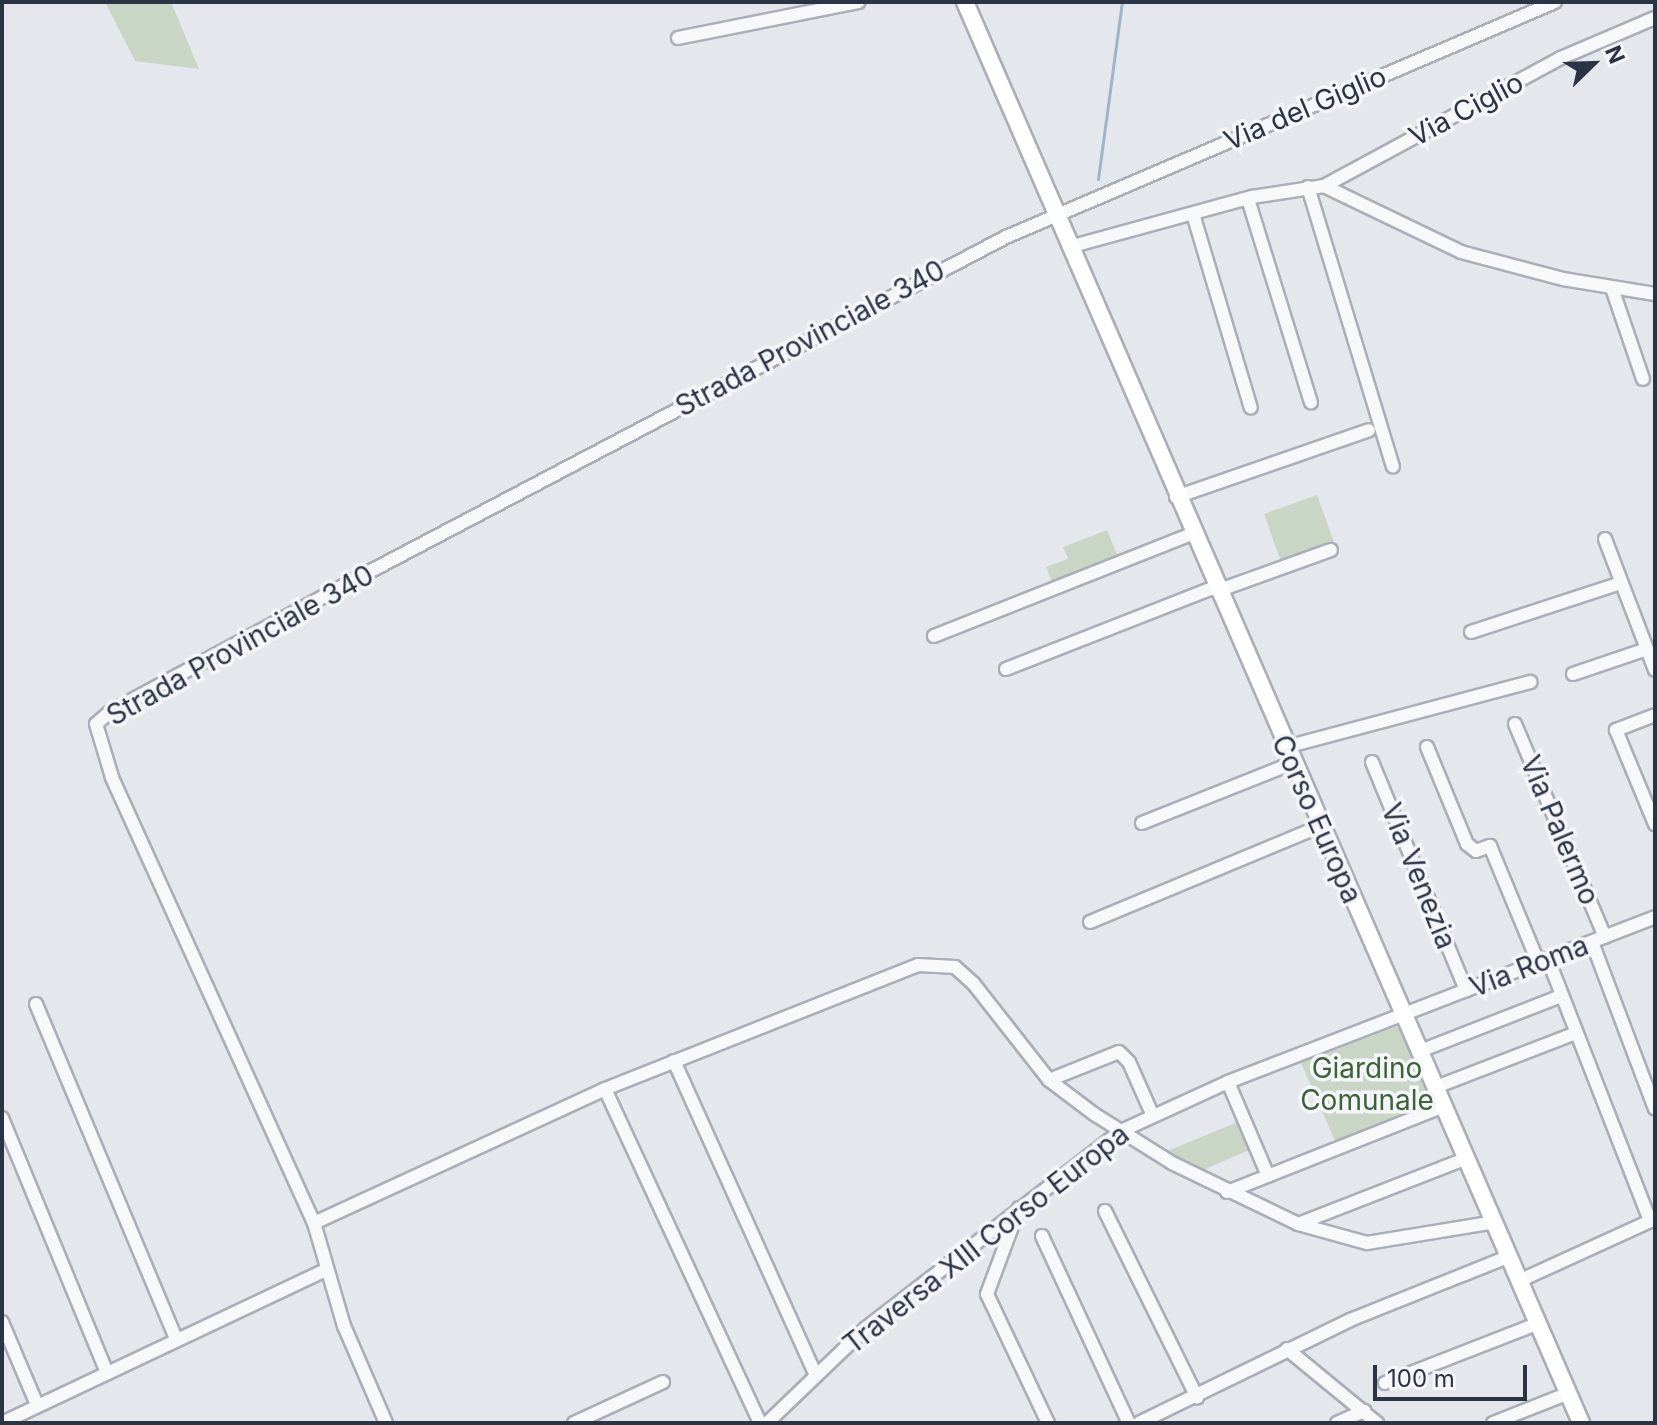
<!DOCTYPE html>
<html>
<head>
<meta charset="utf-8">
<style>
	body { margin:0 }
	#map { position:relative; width:1657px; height:1425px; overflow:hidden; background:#e4e7ec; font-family:Inter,sans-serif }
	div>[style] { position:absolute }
	.green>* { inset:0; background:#c9d6c5 }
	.stream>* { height:3px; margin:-1.5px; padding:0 1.5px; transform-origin:1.5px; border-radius:1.5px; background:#9fb4cc }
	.roads { filter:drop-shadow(2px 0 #a9aeb7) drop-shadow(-2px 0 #a9aeb7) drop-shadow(0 2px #a9aeb7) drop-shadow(0 -2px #a9aeb7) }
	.street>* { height:12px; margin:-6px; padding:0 6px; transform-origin:6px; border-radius:6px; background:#f7f8fa }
	.secondary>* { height:16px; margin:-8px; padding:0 8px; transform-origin:8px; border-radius:8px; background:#fff }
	span { translate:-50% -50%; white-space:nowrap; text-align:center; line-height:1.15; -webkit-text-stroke:7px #f4f6f9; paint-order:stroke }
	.street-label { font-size:28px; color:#2b3445 }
	.park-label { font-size:28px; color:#3f6138 }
	.frame { position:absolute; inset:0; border:4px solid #2b3445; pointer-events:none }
	.north { position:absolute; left:1553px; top:24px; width:80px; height:80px; -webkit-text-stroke:6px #f4f6f9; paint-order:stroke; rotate:67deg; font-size:22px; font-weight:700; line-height:32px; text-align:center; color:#2b3445 }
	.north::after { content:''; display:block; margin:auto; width:28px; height:36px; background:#2b3445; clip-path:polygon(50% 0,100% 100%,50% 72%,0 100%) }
	.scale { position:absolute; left:1373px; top:1365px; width:154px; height:36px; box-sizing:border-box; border:4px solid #2b3445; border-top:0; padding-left:10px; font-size:24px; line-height:28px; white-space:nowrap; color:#2b3445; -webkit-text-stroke:6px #f4f6f9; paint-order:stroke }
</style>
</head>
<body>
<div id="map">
	<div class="green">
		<div style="clip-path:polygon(105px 2px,171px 2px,199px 69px,135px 61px)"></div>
		<div style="clip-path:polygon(1317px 495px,1334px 542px,1281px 562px,1264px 514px)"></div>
		<div style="clip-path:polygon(1107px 530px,1118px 557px,1053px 584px,1046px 567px,1068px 559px,1063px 547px)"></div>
		<div style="clip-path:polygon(1398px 1026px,1433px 1106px,1336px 1143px,1301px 1063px)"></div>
		<div style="clip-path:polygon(1240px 1121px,1252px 1149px,1198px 1172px,1165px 1152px)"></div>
	</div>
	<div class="stream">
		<div style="left:1098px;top:179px;width:179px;rotate:-82.3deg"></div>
	</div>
	<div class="roads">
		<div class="street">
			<div style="left:678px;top:38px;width:184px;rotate:-11.3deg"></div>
			<div style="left:1324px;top:186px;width:269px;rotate:-28.4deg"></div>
			<div style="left:1561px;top:58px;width:102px;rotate:-23.1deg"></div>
			<div style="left:1308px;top:187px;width:292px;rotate:73.1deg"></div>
			<div style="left:1248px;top:199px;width:213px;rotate:72.8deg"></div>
			<div style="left:1193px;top:214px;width:202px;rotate:73.4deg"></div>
			<div style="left:1069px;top:247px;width:190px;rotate:-15.3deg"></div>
			<div style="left:1252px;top:197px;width:73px;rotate:-8.7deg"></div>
			<div style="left:1324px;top:186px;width:152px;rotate:25.7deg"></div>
			<div style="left:1461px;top:252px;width:106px;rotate:14.8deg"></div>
			<div style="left:1563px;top:279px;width:93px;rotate:9.3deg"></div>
			<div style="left:1612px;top:288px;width:96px;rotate:71.2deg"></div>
			<div style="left:1176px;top:497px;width:204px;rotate:-19.1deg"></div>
			<div style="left:1605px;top:539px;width:140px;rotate:69.1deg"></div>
			<div style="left:1217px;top:591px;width:121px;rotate:-19.8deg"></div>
			<div style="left:1471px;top:632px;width:158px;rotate:-18.1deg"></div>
			<div style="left:934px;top:636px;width:277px;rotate:-21.6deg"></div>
			<div style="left:1006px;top:669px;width:225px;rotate:-21.4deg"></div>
			<div style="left:1573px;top:674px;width:78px;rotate:-18.7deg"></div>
			<div style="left:1655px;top:715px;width:42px;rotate:159deg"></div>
			<div style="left:1616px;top:730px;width:102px;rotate:67.5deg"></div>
			<div style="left:1515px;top:724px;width:231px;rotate:67.1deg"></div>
			<div style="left:1286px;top:747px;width:253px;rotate:-14.9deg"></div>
			<div style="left:1427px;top:747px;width:105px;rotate:67.6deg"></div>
			<div style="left:1467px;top:844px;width:11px;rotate:38deg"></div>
			<div style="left:1476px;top:851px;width:15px;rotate:-20deg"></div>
			<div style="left:1490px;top:846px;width:126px;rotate:67.5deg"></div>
			<div style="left:1372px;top:762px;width:247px;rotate:67.6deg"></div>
			<div style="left:1142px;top:823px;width:162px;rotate:-21.7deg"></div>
			<div style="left:1090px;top:922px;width:250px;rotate:-22.6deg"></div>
			<div style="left:1592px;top:942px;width:178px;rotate:69.3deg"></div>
			<div style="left:1548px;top:959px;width:281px;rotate:68.7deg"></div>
			<div style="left:36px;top:1004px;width:362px;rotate:67.3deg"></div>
			<div style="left:1420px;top:1051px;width:151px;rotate:-21.3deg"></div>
			<div style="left:674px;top:1061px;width:342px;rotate:65.7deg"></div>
			<div style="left:1049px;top:1080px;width:75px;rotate:-21.8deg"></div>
			<div style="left:1119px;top:1052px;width:14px;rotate:45deg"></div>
			<div style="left:1129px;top:1062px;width:57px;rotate:66.1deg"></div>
			<div style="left:1228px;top:1082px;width:102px;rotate:66.9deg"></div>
			<div style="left:1436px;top:1087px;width:150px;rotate:-21.1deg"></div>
			<div style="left:605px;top:1089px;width:368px;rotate:65.1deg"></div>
			<div style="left:2px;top:1118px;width:276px;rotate:67.6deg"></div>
			<div style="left:1227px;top:1192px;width:233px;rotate:-21.6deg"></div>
			<div style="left:1019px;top:1208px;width:92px;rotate:110.4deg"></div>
			<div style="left:987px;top:1294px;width:143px;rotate:64.7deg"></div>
			<div style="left:1105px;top:1211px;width:208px;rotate:63.7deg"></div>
			<div style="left:314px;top:1223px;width:320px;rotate:-24.7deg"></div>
			<div style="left:605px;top:1089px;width:337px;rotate:-21.6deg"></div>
			<div style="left:918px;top:965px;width:37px;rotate:3deg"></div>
			<div style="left:955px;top:967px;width:24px;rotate:42deg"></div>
			<div style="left:973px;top:983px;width:123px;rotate:51.9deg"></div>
			<div style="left:1049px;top:1080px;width:56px;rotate:37.1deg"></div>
			<div style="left:1094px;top:1114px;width:92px;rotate:32.1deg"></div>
			<div style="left:1172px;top:1163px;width:140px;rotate:25.8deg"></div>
			<div style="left:1298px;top:1224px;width:72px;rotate:15.4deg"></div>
			<div style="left:1367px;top:1243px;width:130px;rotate:-9.3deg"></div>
			<div style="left:1298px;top:1224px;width:181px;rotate:-21.3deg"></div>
			<div style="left:1042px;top:1236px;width:206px;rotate:65.1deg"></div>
			<div style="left:1521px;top:1280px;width:147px;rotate:-24.5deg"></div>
			<div style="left:2px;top:1322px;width:90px;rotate:67.1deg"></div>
			<div style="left:1287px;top:1349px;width:117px;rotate:39.4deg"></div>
			<div style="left:1385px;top:1383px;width:165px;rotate:-21.3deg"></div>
			<div style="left:2px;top:1423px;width:358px;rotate:-25.3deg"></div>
			<div style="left:386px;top:1423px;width:106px;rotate:-113.4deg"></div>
			<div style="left:344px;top:1326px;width:107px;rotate:-106.2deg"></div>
			<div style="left:314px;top:1223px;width:490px;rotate:-114.4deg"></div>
			<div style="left:112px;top:777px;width:55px;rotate:-106.8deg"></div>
			<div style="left:96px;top:724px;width:18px;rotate:-41deg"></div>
			<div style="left:110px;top:712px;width:292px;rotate:-28.4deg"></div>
			<div style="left:367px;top:573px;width:722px;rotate:-27.74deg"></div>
			<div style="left:1006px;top:237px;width:597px;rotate:-23.17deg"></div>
			<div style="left:574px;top:1423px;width:98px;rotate:-24.7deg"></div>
			<div style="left:767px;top:1423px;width:137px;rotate:-43.8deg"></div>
			<div style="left:866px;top:1328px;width:322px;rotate:-37.7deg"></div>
			<div style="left:1121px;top:1131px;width:118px;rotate:-24.6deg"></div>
			<div style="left:1228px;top:1082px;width:458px;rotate:-21.1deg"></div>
			<div style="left:1139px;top:1423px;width:235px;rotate:-26deg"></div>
			<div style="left:1350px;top:1320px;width:172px;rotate:-21.8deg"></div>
			<div style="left:1337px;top:1423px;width:30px;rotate:-24deg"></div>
			<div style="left:1493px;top:1423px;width:82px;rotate:-21.5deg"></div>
		</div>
		<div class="secondary">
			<div style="left:965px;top:2px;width:1549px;rotate:66.56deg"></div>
		</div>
	</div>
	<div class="street-label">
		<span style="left:1305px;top:108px;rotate:-23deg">Via del Giglio</span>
		<span style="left:1466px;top:109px;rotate:-28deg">Via Ciglio</span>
		<span style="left:810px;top:338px;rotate:-28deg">Strada Provinciale 340</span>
		<span style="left:240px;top:645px;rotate:-29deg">Strada Provinciale 340</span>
		<span style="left:1317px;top:819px;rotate:66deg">Corso Europa</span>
		<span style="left:1560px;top:830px;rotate:67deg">Via Palermo</span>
		<span style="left:1419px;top:876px;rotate:68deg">Via Venezia</span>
		<span style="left:1529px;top:966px;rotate:-21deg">Via Roma</span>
		<span style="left:986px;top:1239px;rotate:-38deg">Traversa XIII Corso Europa</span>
	</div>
	<div class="park-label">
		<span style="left:1367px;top:1084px">Giardino<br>Comunale</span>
	</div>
	<div class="frame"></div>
	<div class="north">N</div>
	<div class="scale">100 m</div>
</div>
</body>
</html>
